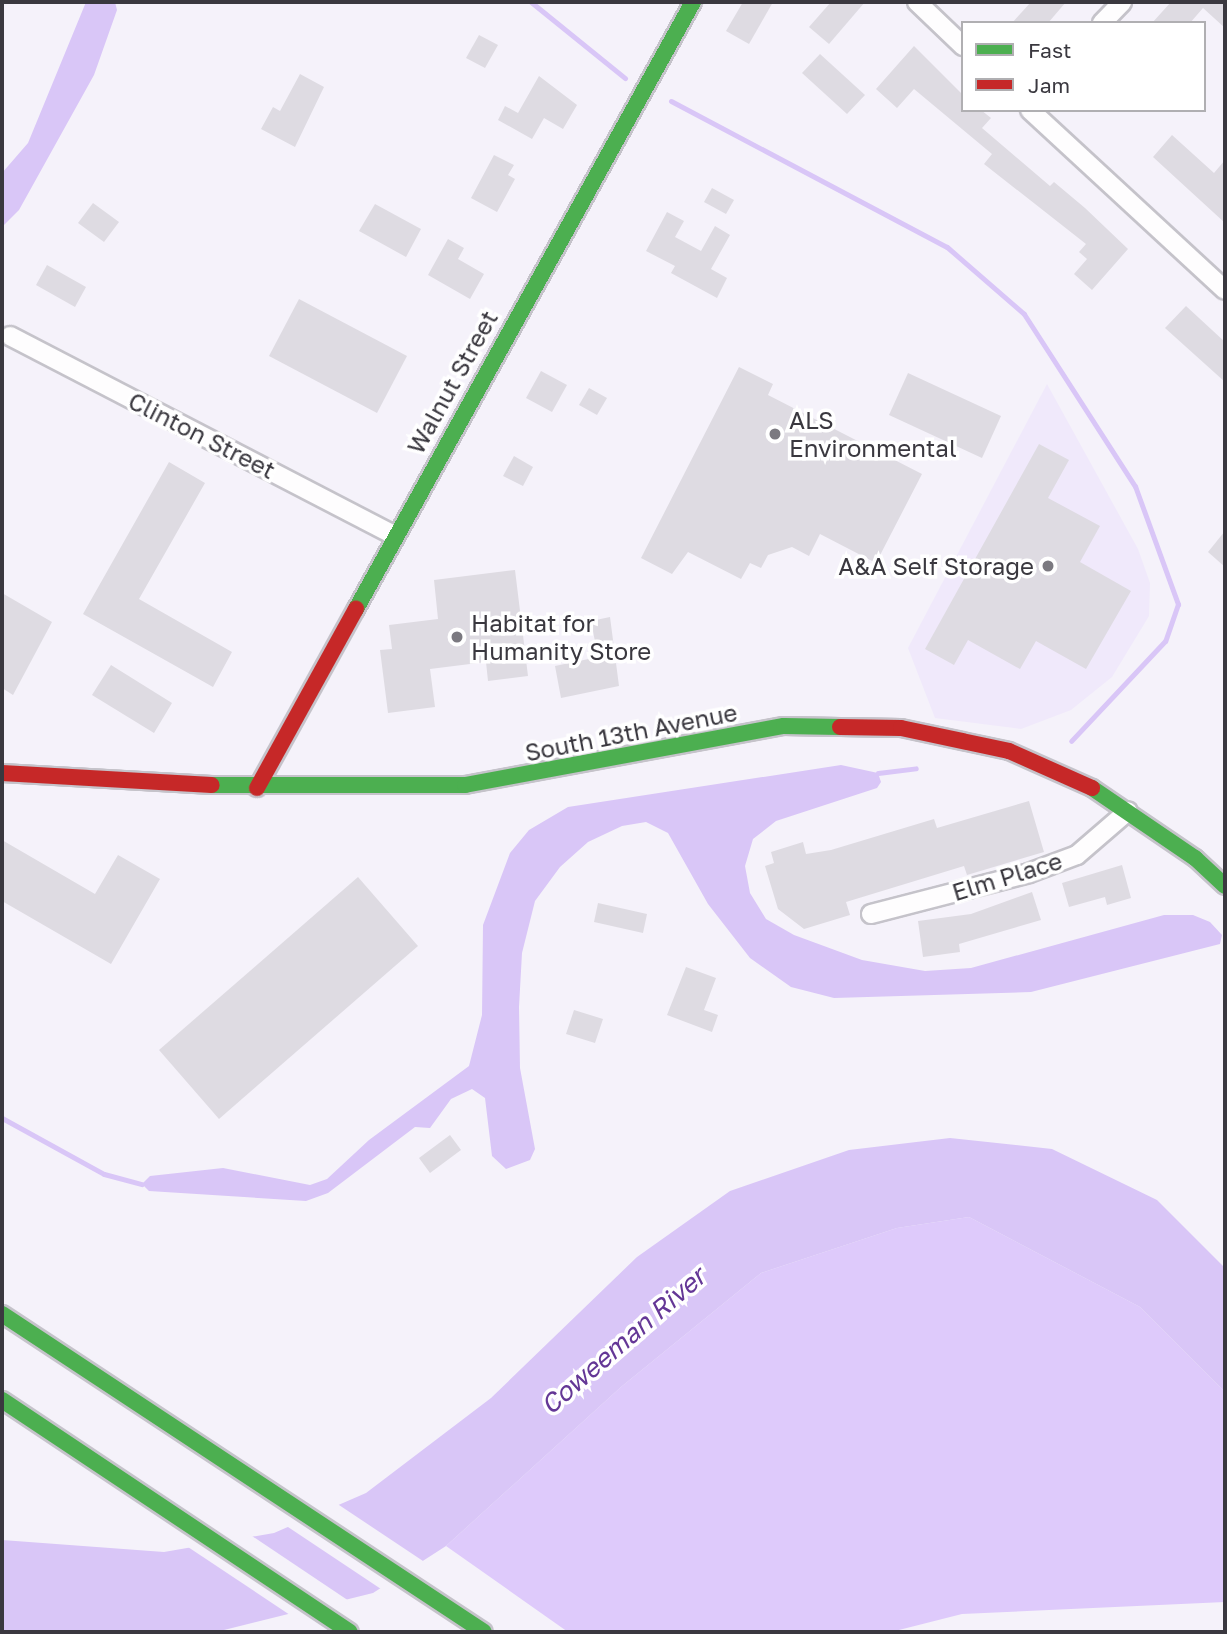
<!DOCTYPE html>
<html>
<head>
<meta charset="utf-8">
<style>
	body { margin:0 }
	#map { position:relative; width:1227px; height:1634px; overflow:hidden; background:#f5f2fa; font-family:"Golos Text",sans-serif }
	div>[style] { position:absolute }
	.built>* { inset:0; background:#f0e9fb }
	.forest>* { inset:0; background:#decafb }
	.water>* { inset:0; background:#d9c6f7 }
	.pier>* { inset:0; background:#f5f2fa }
	.stream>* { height:5px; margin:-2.5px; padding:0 2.5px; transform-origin:2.5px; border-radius:2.5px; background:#d9c6f7 }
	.building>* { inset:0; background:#dedbe2 }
	.roads { filter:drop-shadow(2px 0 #c5c3ca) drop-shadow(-2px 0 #c5c3ca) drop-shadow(0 2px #c5c3ca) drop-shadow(0 -2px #c5c3ca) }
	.street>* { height:18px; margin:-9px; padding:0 9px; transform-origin:9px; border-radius:9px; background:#fefdfe }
	.fast>* { height:16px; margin:-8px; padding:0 8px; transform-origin:8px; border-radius:8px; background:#4caf50 }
	.jam>* { height:16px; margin:-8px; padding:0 8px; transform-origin:8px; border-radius:8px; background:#c62828 }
	.dots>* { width:19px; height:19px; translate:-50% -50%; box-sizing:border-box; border:4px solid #fff; border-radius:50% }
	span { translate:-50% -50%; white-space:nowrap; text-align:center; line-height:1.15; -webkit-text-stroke:7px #fff; paint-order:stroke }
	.street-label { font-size:24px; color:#3a383f }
	.poi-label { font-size:24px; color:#3a383f }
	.left { translate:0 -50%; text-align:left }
	.right { translate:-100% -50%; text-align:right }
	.water-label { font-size:26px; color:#643796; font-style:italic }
	.frame { position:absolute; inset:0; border:4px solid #3a383f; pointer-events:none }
	.legend { position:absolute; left:961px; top:21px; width:245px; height:91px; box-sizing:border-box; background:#fff; border:2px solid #b0afb2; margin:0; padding:9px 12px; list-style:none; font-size:21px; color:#3a383f }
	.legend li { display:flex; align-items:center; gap:14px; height:35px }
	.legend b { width:35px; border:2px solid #b0afb2 }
</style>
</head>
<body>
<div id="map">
	<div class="built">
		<div style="clip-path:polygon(1047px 384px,1138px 549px,1150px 583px,1149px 616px,1112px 677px,1071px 710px,1021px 729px,935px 718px,908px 648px)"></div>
	</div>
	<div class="forest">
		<div style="clip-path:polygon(969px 1217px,1140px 1307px,1225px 1392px,1225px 1602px,962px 1614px,891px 1632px,568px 1632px,446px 1546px,621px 1387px,761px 1273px,897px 1228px)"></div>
	</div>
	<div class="water">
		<div style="clip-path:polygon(86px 2px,115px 2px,117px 10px,94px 75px,19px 210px,2px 227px,2px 173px,28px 143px)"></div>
		<div style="clip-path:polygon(841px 765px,878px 773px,881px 782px,877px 788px,776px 821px,753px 839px,745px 866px,750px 893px,766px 919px,794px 935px,862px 960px,925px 971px,971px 968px,1164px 915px,1193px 915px,1210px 922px,1222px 935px,1220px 944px,1031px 992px,834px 998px,791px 987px,750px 958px,708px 904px,668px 833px,646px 822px,622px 826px,588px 842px,560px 867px,535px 901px,522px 953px,519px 1007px,520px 1068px,535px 1149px,530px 1160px,506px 1169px,492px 1156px,485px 1098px,472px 1089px,451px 1099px,430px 1128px,415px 1127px,328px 1193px,306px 1201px,149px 1191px,142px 1184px,150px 1176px,223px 1168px,310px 1185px,327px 1179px,369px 1140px,469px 1066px,482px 1015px,483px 925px,510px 853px,529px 830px,568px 807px)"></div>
		<div style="clip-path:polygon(950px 1138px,1052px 1149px,1157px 1200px,1225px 1268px,1225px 1392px,1140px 1307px,969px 1217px,897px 1228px,761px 1273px,621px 1387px,446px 1546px,373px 1593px,216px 1632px,2px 1632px,2px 1540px,164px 1552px,274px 1533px,366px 1493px,491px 1398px,637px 1257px,730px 1191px,849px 1150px)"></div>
	</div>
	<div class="pier">
		<div style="clip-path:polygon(336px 1503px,426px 1563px,384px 1591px,285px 1525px)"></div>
		<div style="clip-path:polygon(249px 1534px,352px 1603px,296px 1619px,185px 1545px)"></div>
	</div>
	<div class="stream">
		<div style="left:531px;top:2px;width:121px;rotate:39deg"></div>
		<div style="left:671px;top:101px;width:312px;rotate:27.9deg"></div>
		<div style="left:947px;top:247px;width:102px;rotate:41deg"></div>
		<div style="left:1024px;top:314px;width:205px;rotate:57.2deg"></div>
		<div style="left:1135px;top:486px;width:126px;rotate:70deg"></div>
		<div style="left:1178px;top:604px;width:39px;rotate:109deg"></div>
		<div style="left:1165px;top:641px;width:137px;rotate:133.2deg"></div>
		<div style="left:878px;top:773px;width:38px;rotate:-7deg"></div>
		<div style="left:2px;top:1118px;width:116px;rotate:28.8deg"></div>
		<div style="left:104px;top:1174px;width:39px;rotate:15deg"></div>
	</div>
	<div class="building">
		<div style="clip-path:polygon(743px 2px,773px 2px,749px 44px,726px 31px)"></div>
		<div style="clip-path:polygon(831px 2px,865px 2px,829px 44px,809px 27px)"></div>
		<div style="clip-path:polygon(1031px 2px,1066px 2px,1048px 23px,1012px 23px)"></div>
		<div style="clip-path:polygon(1171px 2px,1225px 2px,1225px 28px,1203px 8px,1190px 23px,1152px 23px)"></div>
		<div style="clip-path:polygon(479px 35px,498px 45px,485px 68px,466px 58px)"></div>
		<div style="clip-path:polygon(914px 46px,963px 95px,963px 110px,981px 110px,991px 118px,982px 128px,1050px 186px,1054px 182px,1085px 208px,1128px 249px,1092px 290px,1074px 274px,1087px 259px,1079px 252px,1086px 244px,984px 164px,992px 154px,914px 89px,897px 108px,876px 89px)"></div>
		<div style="clip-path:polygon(820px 54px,865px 95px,847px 114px,802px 73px)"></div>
		<div style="clip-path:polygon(300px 74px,324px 87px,295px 147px,261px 129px,273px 107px,280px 111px)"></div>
		<div style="clip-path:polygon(539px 76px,577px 105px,563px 129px,544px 118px,532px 139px,498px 120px,505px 106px,518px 113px)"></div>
		<div style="clip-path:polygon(1172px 135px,1214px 173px,1225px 160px,1225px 223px,1153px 157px)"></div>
		<div style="clip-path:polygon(494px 155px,514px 165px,508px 175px,515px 179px,497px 212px,471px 198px)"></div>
		<div style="clip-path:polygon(712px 188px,734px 200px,726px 214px,704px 202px)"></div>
		<div style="clip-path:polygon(93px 203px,119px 222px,104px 242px,78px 223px)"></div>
		<div style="clip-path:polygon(375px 204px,421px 229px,406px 257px,359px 231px)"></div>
		<div style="clip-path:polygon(667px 212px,684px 221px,675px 237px,701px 251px,715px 226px,730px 235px,711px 269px,727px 278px,717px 298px,671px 273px,675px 266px,646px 251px)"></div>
		<div style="clip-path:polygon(448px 239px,464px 248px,458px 259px,484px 274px,470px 299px,428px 275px)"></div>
		<div style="clip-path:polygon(47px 265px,86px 287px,75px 307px,36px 285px)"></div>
		<div style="clip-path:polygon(299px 299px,407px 356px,377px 413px,269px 356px)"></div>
		<div style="clip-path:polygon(1186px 306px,1225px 342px,1225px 382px,1165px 328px)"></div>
		<div style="clip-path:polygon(739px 367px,773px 384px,768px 395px,922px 474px,876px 563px,820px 534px,809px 556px,792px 547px,768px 555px,761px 568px,750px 563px,741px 579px,688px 552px,672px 574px,641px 558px)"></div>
		<div style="clip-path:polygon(541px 371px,567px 385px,552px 412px,526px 398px)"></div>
		<div style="clip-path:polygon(908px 373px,1001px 416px,982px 458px,889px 415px)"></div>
		<div style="clip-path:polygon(589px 388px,607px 398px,597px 415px,579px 405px)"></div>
		<div style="clip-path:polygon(1039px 444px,1069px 460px,1048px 498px,1100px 526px,1080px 562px,1131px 591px,1086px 669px,1036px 641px,1020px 669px,968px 640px,954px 665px,925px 649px)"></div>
		<div style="clip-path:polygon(514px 456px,533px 467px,523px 486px,503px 476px)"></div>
		<div style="clip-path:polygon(169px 462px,205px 483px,139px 599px,232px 652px,213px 687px,83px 614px)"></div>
		<div style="clip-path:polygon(1225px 531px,1225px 567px,1208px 552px)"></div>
		<div style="clip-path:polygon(515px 570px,528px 676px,488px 681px,486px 662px,430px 669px,435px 707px,388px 713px,380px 650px,392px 649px,389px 625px,438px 619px,434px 580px)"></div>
		<div style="clip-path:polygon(2px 593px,52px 622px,13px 695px,2px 688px)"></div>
		<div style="clip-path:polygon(610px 617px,619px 686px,561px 698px,555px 666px,598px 657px,591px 621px)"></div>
		<div style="clip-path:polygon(111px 665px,172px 703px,154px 733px,92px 695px)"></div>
		<div style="clip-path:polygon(1029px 801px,1044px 852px,967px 875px,964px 866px,846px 902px,850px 915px,804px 929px,778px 909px,765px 866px,774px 863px,771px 852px,803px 842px,806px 854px,831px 850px,934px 819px,937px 828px)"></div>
		<div style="clip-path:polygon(2px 840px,95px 894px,118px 855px,160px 879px,111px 964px,2px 901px)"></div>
		<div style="clip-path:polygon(1122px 865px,1131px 898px,1107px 905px,1105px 897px,1069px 907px,1062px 883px)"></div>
		<div style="clip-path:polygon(358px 877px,418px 946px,219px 1119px,159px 1050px)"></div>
		<div style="clip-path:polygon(1032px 892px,1041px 920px,959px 944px,960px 952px,923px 957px,918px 921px,971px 914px)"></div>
		<div style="clip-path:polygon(598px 903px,647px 914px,643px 933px,594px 922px)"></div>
		<div style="clip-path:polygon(686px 967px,716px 978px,704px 1010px,718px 1015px,712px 1032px,667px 1015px)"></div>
		<div style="clip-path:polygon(574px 1010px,603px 1019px,595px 1043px,566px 1034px)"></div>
		<div style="clip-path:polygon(450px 1135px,461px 1150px,430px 1173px,419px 1158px)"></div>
	</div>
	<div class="roads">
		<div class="street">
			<div style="left:917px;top:2px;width:64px;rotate:43.7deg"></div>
			<div style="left:1102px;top:23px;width:29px;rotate:-46deg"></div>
			<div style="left:1030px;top:110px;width:265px;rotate:42.7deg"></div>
			<div style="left:10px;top:336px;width:433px;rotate:27.4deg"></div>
			<div style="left:871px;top:914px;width:163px;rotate:-14.5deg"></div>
			<div style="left:1029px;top:873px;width:51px;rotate:-20.6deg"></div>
			<div style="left:1077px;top:855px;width:67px;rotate:-40.8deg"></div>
		</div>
		<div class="fast">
			<div style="left:356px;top:609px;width:694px;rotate:-60.96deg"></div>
			<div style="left:212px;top:785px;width:253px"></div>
			<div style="left:465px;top:785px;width:324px;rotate:-10.5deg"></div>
			<div style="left:784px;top:726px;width:56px;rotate:1deg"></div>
			<div style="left:1092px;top:788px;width:125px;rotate:34.2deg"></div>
			<div style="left:1195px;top:858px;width:41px;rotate:43deg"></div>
			<div style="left:2px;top:1314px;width:577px;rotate:33.41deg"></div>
			<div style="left:2px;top:1400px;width:418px;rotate:33.7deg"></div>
		</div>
		<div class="jam">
			<div style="left:840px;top:727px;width:61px;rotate:0.9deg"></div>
			<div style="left:901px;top:728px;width:110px;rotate:12deg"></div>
			<div style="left:1009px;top:751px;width:91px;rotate:24deg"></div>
			<div style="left:2px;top:773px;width:210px;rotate:3.3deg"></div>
			<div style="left:257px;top:788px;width:205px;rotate:-61.1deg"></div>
		</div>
	</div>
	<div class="dots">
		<div style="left:775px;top:434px;background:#7b7980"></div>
		<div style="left:1048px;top:566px;background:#7b7980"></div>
		<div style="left:457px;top:637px;background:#7b7980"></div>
	</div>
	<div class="street-label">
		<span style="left:452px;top:382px;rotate:-61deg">Walnut Street</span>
		<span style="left:202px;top:435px;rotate:27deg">Clinton Street</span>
		<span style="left:631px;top:732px;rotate:-11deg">South 13th Avenue</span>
		<span style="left:1007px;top:876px;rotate:-17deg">Elm Place</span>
	</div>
	<div class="poi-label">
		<span class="left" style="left:789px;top:434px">ALS<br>Environmental</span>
		<span class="right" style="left:1034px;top:566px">A&amp;A Self Storage</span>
		<span class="left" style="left:471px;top:637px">Habitat for<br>Humanity Store</span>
	</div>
	<div class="water-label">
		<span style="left:623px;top:1341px;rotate:-41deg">Coweeman River</span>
	</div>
	<div class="frame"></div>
	<ul class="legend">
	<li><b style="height:9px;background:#4caf50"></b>Fast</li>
	<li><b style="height:9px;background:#c62828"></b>Jam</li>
	</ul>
</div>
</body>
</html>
